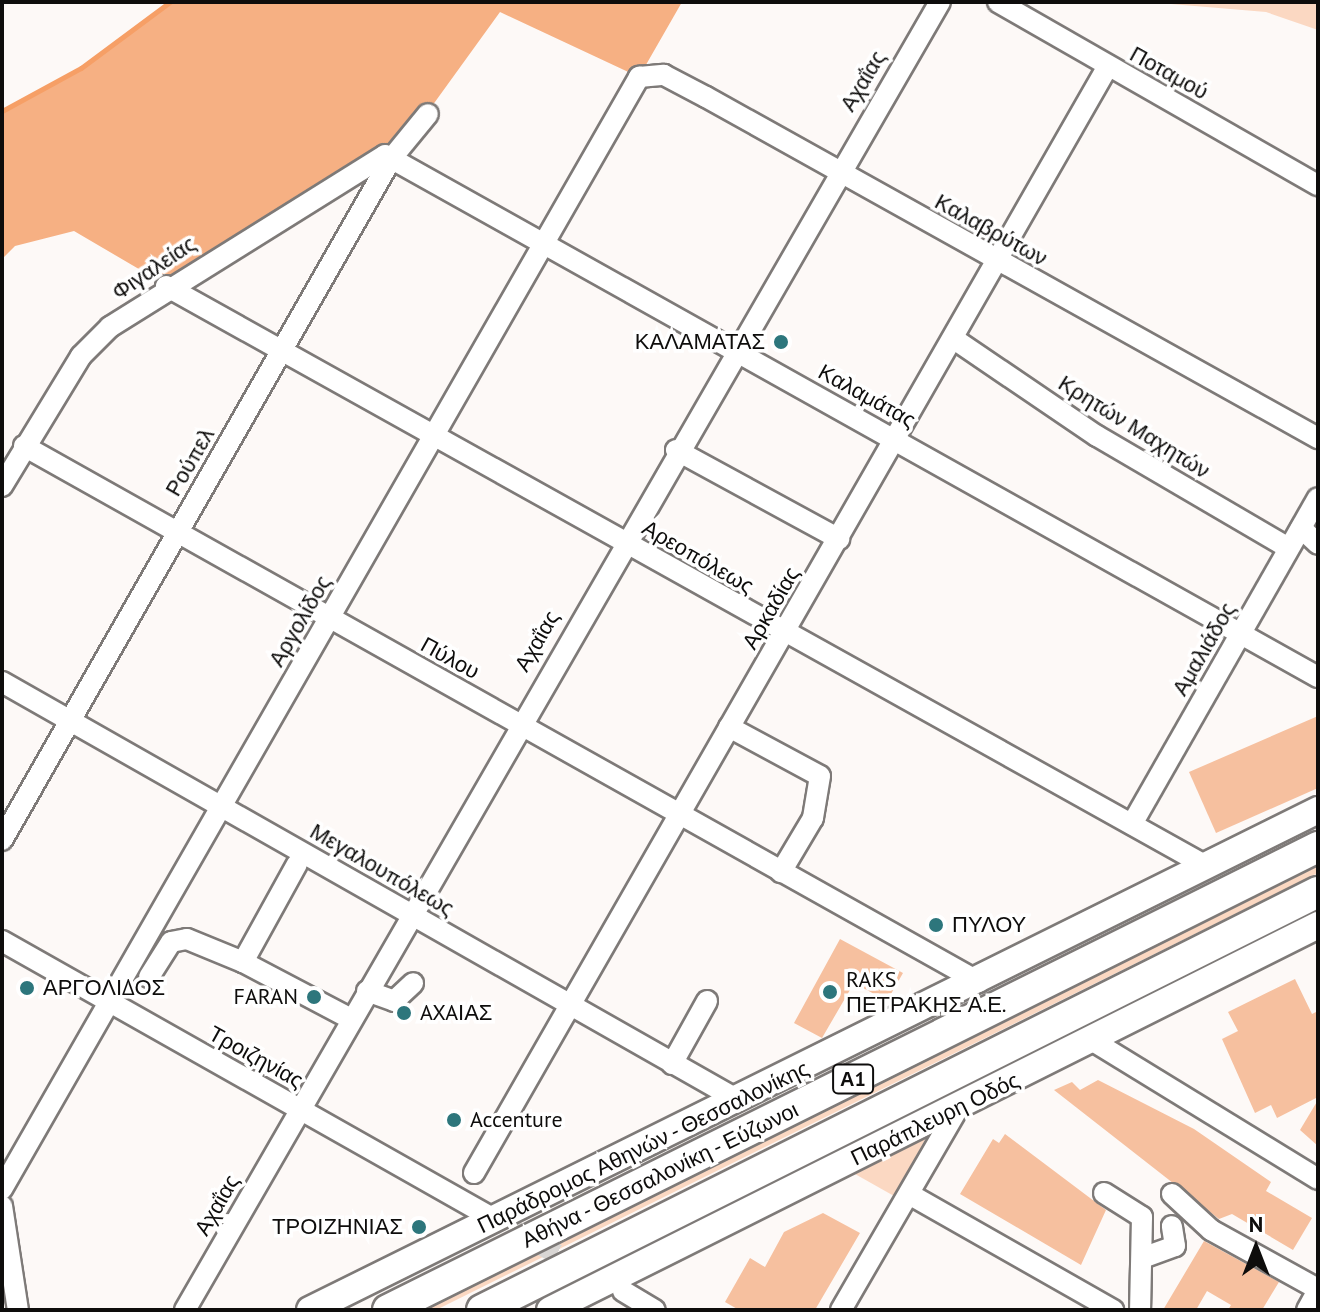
<!DOCTYPE html>
<html>
<head>
<meta charset="utf-8">
<style>
	body { margin:0 }
	#map { position:relative; width:1320px; height:1312px; overflow:hidden; background:#fdf9f7; font-family:"PT Sans",sans-serif }
	div>[style] { position:absolute }
	.green>* { inset:0; background:#fbd8c2 }
	.forest>* { inset:0; background:#f6b083 }
	.stream>* { height:5px; margin:-2.5px; padding:0 2.5px; transform-origin:2.5px; border-radius:2.5px; background:#f69f66 }
	.building>* { inset:0; background:#f6c09f }
	.minor-tunnel>* { height:20px; margin-top:-10px; transform-origin:0; background:repeating-linear-gradient(90deg,#d9d6d4 0 20px,transparent 0 30px) }
	.roads { filter:drop-shadow(2px 0 #7e7a78) drop-shadow(-2px 0 #7e7a78) drop-shadow(0 2px #7e7a78) drop-shadow(0 -2px #7e7a78) }
	.minor>* { height:20px; margin:-10px; padding:0 10px; transform-origin:10px; border-radius:10px; background:#fff }
	.major>* { height:26px; margin:-13px; padding:0 13px; transform-origin:13px; border-radius:13px; background:#fff }
	.highway>* { height:30px; margin:-15px; padding:0 15px; transform-origin:15px; border-radius:15px; background:#fff }
	.dots>* { width:22px; height:22px; translate:-50% -50%; box-sizing:border-box; border:4px solid #fff; border-radius:50% }
	span { translate:-50% -50%; white-space:nowrap; text-align:center; line-height:1.15; -webkit-text-stroke:7px #fff; paint-order:stroke }
	.shield-label span { padding:2px 6px; background:#fff; border:2px solid; border-radius:6px; -webkit-text-stroke-width:0 }
	.shield-label { font-size:20px; color:#0e0d0c; font-weight:700 }
	.street-label { font-size:22px; color:#0e0d0c }
	.poi-label { font-size:22px; color:#0e0d0c }
	.right { translate:-100% -50%; text-align:right }
	.left { translate:0 -50%; text-align:left }
	.frame { position:absolute; inset:0; border:4px solid #0e0d0c; pointer-events:none }
	.north { position:absolute; left:1216px; top:1208px; width:80px; height:80px; -webkit-text-stroke:6px #fff; paint-order:stroke; rotate:0deg; font-size:22px; font-weight:700; line-height:32px; text-align:center; color:#0e0d0c }
	.north::after { content:''; display:block; margin:auto; width:28px; height:36px; background:#0e0d0c; clip-path:polygon(50% 0,100% 100%,50% 72%,0 100%) }
</style>
</head>
<body>
<div id="map">
	<div class="green">
		<div style="clip-path:polygon(1147px 2px,1318px 2px,1318px 30px,1266px 12px)"></div>
		<div style="clip-path:polygon(1318px 864px,1318px 873px,436px 1310px,418px 1310px)"></div>
		<div style="clip-path:polygon(926px 1138px,894px 1196px,855px 1174px)"></div>
	</div>
	<div class="forest">
		<div style="clip-path:polygon(170px 2px,682px 2px,639px 77px,500px 12px,393px 160px,161px 282px,74px 231px,15px 246px,2px 259px,2px 111px,80px 68px)"></div>
	</div>
	<div class="stream">
		<div style="left:2px;top:111px;width:90px;rotate:-28.6deg"></div>
		<div style="left:81px;top:68px;width:111px;rotate:-36.6deg"></div>
	</div>
	<div class="building">
		<div style="clip-path:polygon(1318px 716px,1318px 788px,1216px 833px,1189px 772px)"></div>
		<div style="clip-path:polygon(840px 939px,903px 973px,887px 1001px,854px 983px,822px 1038px,794px 1023px)"></div>
		<div style="clip-path:polygon(1295px 979px,1312px 1014px,1318px 1011px,1318px 1097px,1277px 1118px,1271px 1105px,1255px 1113px,1222px 1039px,1238px 1031px,1228px 1012px)"></div>
		<div style="clip-path:polygon(1098px 1080px,1194px 1129px,1271px 1182px,1266px 1191px,1312px 1218px,1293px 1250px,1232px 1214px,1219px 1219px,1054px 1090px,1072px 1082px,1080px 1090px)"></div>
		<div style="clip-path:polygon(1318px 1100px,1318px 1146px,1300px 1130px)"></div>
		<div style="clip-path:polygon(1005px 1134px,1106px 1210px,1081px 1265px,960px 1194px,993px 1139px,999px 1143px)"></div>
		<div style="clip-path:polygon(823px 1213px,860px 1233px,815px 1310px,739px 1310px,725px 1302px,750px 1258px,765px 1267px,784px 1232px)"></div>
		<div style="clip-path:polygon(1204px 1241px,1279px 1282px,1262px 1310px,1228px 1310px,1231px 1305px,1207px 1291px,1196px 1310px,1163px 1310px)"></div>
	</div>
	<div class="minor-tunnel">
		<div style="left:487px;top:1215px;width:148px;rotate:29.2deg"></div>
	</div>
	<div class="roads">
		<div class="minor">
			<div style="left:998px;top:2px;width:369px;rotate:29.8deg"></div>
			<div style="left:166px;top:286px;width:1193px;rotate:29.14deg"></div>
			<div style="left:957px;top:341px;width:169px;rotate:34.2deg"></div>
			<div style="left:1097px;top:436px;width:222px;rotate:30.3deg"></div>
			<div style="left:24px;top:446px;width:1095px;rotate:29.3deg"></div>
			<div style="left:676px;top:450px;width:186px;rotate:28.6deg"></div>
			<div style="left:2px;top:486px;width:152px;rotate:-58.7deg"></div>
			<div style="left:81px;top:356px;width:41px;rotate:-45deg"></div>
			<div style="left:110px;top:327px;width:324px;rotate:-32deg"></div>
			<div style="left:385px;top:155px;width:1069px;rotate:29.23deg"></div>
			<div style="left:1301px;top:528px;width:23px;rotate:43deg"></div>
			<div style="left:2px;top:682px;width:846px;rotate:29.59deg"></div>
			<div style="left:729px;top:727px;width:103px;rotate:28.3deg"></div>
			<div style="left:820px;top:776px;width:43px;rotate:99.5deg"></div>
			<div style="left:813px;top:818px;width:63px;rotate:120.7deg"></div>
			<div style="left:1132px;top:824px;width:375px;rotate:-60.3deg"></div>
			<div style="left:2px;top:840px;width:784px;rotate:-60.26deg"></div>
			<div style="left:391px;top:159px;width:58px;rotate:-50.6deg"></div>
			<div style="left:297px;top:864px;width:112px;rotate:118.9deg"></div>
			<div style="left:243px;top:962px;width:122px;rotate:27.8deg"></div>
			<div style="left:2px;top:941px;width:557px;rotate:29.46deg"></div>
			<div style="left:149px;top:977px;width:41px;rotate:-57.8deg"></div>
			<div style="left:171px;top:942px;width:16px;rotate:-11deg"></div>
			<div style="left:187px;top:939px;width:61px;rotate:22.3deg"></div>
			<div style="left:367px;top:991px;width:29px;rotate:20deg"></div>
			<div style="left:394px;top:1001px;width:26px;rotate:-43deg"></div>
			<div style="left:1093px;top:1041px;width:264px;rotate:31.5deg"></div>
			<div style="left:672px;top:1064px;width:72px;rotate:-60.9deg"></div>
			<div style="left:474px;top:1173px;width:1276px;rotate:-60.2deg"></div>
			<div style="left:2px;top:1189px;width:1282px;rotate:-60.19deg"></div>
			<div style="left:639px;top:77px;width:25px;rotate:-5deg"></div>
			<div style="left:664px;top:75px;width:47px;rotate:27.6deg"></div>
			<div style="left:706px;top:97px;width:701px;rotate:29.13deg"></div>
			<div style="left:1104px;top:1193px;width:45px;rotate:32.3deg"></div>
			<div style="left:1142px;top:1217px;width:93px;rotate:91.2deg"></div>
			<div style="left:909px;top:1194px;width:235px;rotate:29.6deg"></div>
			<div style="left:1172px;top:1194px;width:53px;rotate:42.7deg"></div>
			<div style="left:1211px;top:1230px;width:122px;rotate:28.9deg"></div>
			<div style="left:2px;top:1206px;width:105px;rotate:81.3deg"></div>
			<div style="left:1142px;top:1258px;width:35px;rotate:-20deg"></div>
			<div style="left:1175px;top:1246px;width:20px;rotate:-99deg"></div>
			<div style="left:623px;top:1291px;width:37px;rotate:31deg"></div>
			<div style="left:185px;top:1310px;width:1510px;rotate:-60.01deg"></div>
			<div style="left:841px;top:1310px;width:233px;rotate:-59.9deg"></div>
			<div style="left:1307px;top:1310px;width:23px;rotate:-61deg"></div>
		</div>
		<div class="major">
			<div style="left:310px;top:1310px;width:1125px;rotate:-26.38deg"></div>
			<div style="left:550px;top:1310px;width:859px;rotate:-26.62deg"></div>
		</div>
		<div class="highway">
			<div style="left:388px;top:1310px;width:1039px;rotate:-26.47deg"></div>
			<div style="left:482px;top:1310px;width:935px;rotate:-26.57deg"></div>
		</div>
	</div>
	<div class="dots">
		<div style="left:781px;top:342px;background:#2d767c"></div>
		<div style="left:936px;top:925px;background:#2d767c"></div>
		<div style="left:27px;top:988px;background:#2d767c"></div>
		<div style="left:830px;top:992px;background:#2d767c"></div>
		<div style="left:314px;top:997px;background:#2d767c"></div>
		<div style="left:404px;top:1013px;background:#2d767c"></div>
		<div style="left:454px;top:1120px;background:#2d767c"></div>
		<div style="left:419px;top:1227px;background:#2d767c"></div>
	</div>
	<div class="shield-label">
		<span style="left:853px;top:1079px">Α1</span>
	</div>
	<div class="street-label">
		<span style="left:1169px;top:73px;rotate:29deg">Ποταμού</span>
		<span style="left:863px;top:81px;rotate:-59deg">Αχαΐας</span>
		<span style="left:991px;top:230px;rotate:29deg">Καλαβρύτων</span>
		<span style="left:154px;top:268px;rotate:-34deg">Φιγαλείας</span>
		<span style="left:867px;top:396px;rotate:29deg">Καλαμάτας</span>
		<span style="left:1134px;top:427px;rotate:32deg">Κρητών Μαχητών</span>
		<span style="left:190px;top:462px;rotate:-60deg">Ρούπελ</span>
		<span style="left:698px;top:557px;rotate:30deg">Αρεοπόλεως</span>
		<span style="left:771px;top:608px;rotate:-60deg">Αρκαδίας</span>
		<span style="left:300px;top:621px;rotate:-60deg">Αργολίδος</span>
		<span style="left:537px;top:641px;rotate:-60deg">Αχαΐας</span>
		<span style="left:1204px;top:649px;rotate:-60deg">Αμαλιάδος</span>
		<span style="left:450px;top:658px;rotate:29deg">Πύλου</span>
		<span style="left:382px;top:870px;rotate:30deg">Μεγαλουπόλεως</span>
		<span style="left:256px;top:1057px;rotate:29deg">Τροιζηνίας</span>
		<span style="left:935px;top:1119px;rotate:-26deg">Παράπλευρη Οδός</span>
		<span style="left:643px;top:1147px;rotate:-26deg">Παράδρομος Αθηνών - Θεσσαλονίκης</span>
		<span style="left:660px;top:1175px;rotate:-26deg">Αθήνα - Θεσσαλονίκη - Εύζωνοι</span>
		<span style="left:217px;top:1205px;rotate:-60deg">Αχαΐας</span>
	</div>
	<div class="poi-label">
		<span class="right" style="left:765px;top:342px">ΚΑΛΑΜΑΤΑΣ</span>
		<span class="left" style="left:952px;top:925px">ΠΥΛΟΥ</span>
		<span class="left" style="left:846px;top:992px">RAKS<br>ΠΕΤΡΑΚΗΣ Α.Ε.</span>
		<span class="left" style="left:43px;top:988px">ΑΡΓΟΛΙΔΟΣ</span>
		<span class="right" style="left:298px;top:997px">FARAN</span>
		<span class="left" style="left:420px;top:1013px">AXAΙΑΣ</span>
		<span class="left" style="left:470px;top:1120px">Accenture</span>
		<span class="right" style="left:403px;top:1227px">ΤΡΟΙΖΗΝΙΑΣ</span>
	</div>
	<div class="frame"></div>
	<div class="north">N</div>
</div>
</body>
</html>
